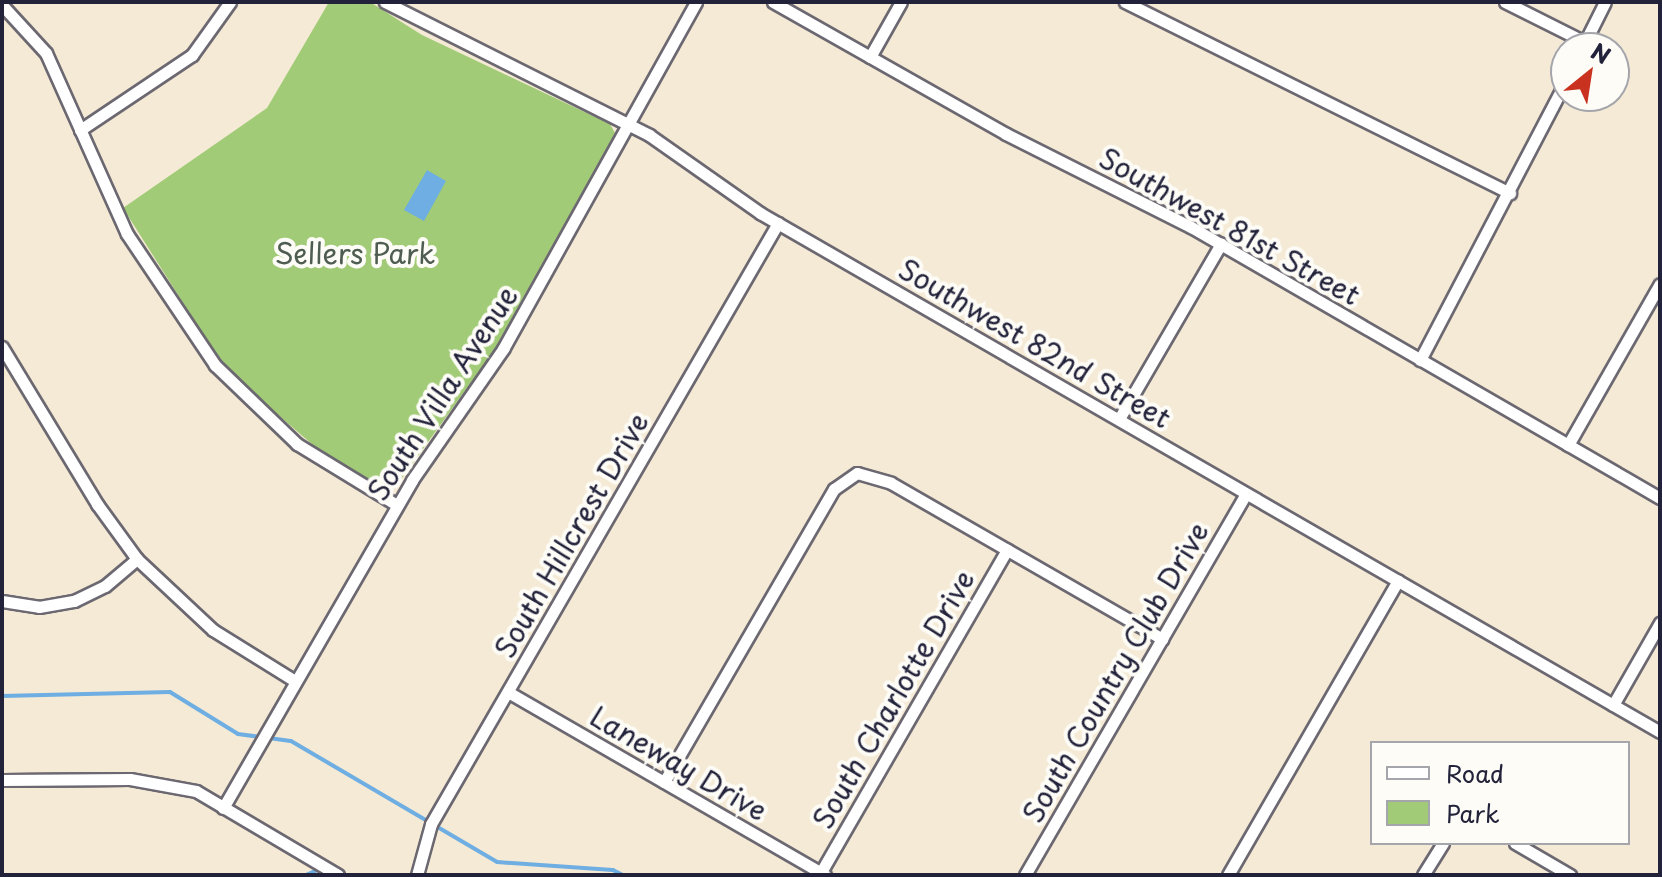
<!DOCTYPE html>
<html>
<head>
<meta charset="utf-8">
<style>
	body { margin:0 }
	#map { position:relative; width:1662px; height:877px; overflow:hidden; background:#f5ead5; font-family:"Playpen Sans",sans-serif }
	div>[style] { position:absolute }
	.green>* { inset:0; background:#a1cb77 }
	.water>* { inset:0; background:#6eaee2 }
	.stream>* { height:4px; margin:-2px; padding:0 2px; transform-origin:2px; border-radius:2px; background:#6eaee2 }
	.roads { filter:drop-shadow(2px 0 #6c6871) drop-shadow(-2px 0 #6c6871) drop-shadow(0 2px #6c6871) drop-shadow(0 -2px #6c6871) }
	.minor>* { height:11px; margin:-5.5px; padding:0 5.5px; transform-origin:5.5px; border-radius:5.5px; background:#fff }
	span { translate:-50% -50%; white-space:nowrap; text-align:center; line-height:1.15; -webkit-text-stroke:8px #fdfcf7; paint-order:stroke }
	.street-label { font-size:28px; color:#22223b }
	.park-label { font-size:28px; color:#4e5d50 }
	.frame { position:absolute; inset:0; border:4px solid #22223b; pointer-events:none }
	.legend { position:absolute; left:1370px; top:741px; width:260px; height:104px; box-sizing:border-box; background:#fdfcf7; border:2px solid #a5a5ac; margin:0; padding:10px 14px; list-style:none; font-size:24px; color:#22223b }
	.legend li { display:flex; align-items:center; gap:16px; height:40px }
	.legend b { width:40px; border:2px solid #a5a5ac }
	.north { position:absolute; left:1550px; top:32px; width:80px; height:80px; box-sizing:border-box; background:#fdfcf7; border:2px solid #a5a5ac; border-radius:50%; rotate:30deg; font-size:22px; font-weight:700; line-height:32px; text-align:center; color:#22223b }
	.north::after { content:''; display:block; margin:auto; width:28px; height:36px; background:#c8321e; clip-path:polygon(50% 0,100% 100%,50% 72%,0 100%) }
</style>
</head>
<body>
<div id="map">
	<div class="green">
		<div style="clip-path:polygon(329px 2px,370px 2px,422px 35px,610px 124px,615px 133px,493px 352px,394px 489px,381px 488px,321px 452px,238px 380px,211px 347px,123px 208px,267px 108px)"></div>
	</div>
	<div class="water">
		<div style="clip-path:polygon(427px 170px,446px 181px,424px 221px,404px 210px)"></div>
	</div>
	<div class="stream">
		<div style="left:2px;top:696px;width:168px;rotate:-1.4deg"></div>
		<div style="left:170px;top:692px;width:80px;rotate:31.7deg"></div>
		<div style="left:238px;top:734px;width:53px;rotate:7.5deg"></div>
		<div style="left:291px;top:741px;width:239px;rotate:30.4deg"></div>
		<div style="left:497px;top:862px;width:116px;rotate:3.9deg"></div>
		<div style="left:613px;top:870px;width:11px;rotate:27deg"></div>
		<div style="left:306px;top:875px;width:17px;rotate:-24deg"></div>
	</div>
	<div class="roads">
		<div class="minor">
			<div style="left:385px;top:2px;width:296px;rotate:26.7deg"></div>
			<div style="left:649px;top:135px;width:136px;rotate:35.1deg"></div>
			<div style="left:760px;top:213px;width:1039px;rotate:29.97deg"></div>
			<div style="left:773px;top:2px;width:268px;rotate:29.5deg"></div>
			<div style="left:1006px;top:134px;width:207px;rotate:26.7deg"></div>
			<div style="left:1191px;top:227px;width:542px;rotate:30.02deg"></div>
			<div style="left:1125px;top:2px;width:430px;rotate:26.4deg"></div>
			<div style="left:1505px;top:2px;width:89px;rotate:26.6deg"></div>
			<div style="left:2px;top:5px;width:65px;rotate:47.5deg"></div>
			<div style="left:46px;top:53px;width:198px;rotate:65.9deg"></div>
			<div style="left:127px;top:234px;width:158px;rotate:56.1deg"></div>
			<div style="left:215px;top:365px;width:114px;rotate:43.9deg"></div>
			<div style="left:297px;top:444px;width:117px;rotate:31.4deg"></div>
			<div style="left:1582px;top:48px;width:51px;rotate:-63.4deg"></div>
			<div style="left:870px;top:57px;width:63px;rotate:-60.6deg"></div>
			<div style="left:80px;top:130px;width:135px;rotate:-33.8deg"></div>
			<div style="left:192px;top:55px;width:65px;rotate:-54.4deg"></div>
			<div style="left:2px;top:347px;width:184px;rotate:58.8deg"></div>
			<div style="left:97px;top:504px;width:68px;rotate:54deg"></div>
			<div style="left:137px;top:559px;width:104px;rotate:43.1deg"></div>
			<div style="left:213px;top:630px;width:97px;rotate:31.9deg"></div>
			<div style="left:1420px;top:360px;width:315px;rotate:-62.4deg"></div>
			<div style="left:1119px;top:419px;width:203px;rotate:-59.8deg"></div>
			<div style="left:1568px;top:445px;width:185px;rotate:-60.3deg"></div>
			<div style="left:2px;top:601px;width:37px;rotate:9deg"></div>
			<div style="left:39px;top:607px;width:36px;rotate:-10deg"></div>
			<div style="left:74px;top:601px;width:34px;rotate:-26deg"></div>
			<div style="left:105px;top:586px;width:42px;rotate:-40.2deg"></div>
			<div style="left:508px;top:692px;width:366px;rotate:30deg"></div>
			<div style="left:1613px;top:705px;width:95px;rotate:-60.2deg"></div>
			<div style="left:2px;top:780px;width:128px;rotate:-0.4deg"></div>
			<div style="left:130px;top:779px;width:67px;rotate:10.3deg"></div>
			<div style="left:196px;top:791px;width:165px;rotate:30.6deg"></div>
			<div style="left:664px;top:782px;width:339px;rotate:-59.9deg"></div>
			<div style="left:834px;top:489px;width:28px;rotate:-35deg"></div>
			<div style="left:857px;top:473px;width:35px;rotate:16deg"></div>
			<div style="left:891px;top:483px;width:313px;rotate:29.9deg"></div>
			<div style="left:223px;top:808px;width:379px;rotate:-60deg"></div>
			<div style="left:412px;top:480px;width:160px;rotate:-55.2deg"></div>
			<div style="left:503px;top:349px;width:397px;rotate:-60.9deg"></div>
			<div style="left:1515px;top:843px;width:64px;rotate:30.2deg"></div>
			<div style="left:821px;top:872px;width:372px;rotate:-60deg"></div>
			<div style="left:417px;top:875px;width:53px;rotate:-74.6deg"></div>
			<div style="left:431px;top:824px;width:694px;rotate:-60deg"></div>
			<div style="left:1025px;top:875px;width:440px;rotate:-59.9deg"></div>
			<div style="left:1228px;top:875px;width:340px;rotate:-60deg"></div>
			<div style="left:1423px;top:875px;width:38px;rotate:-58deg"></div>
		</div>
	</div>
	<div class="street-label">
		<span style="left:1230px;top:226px;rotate:29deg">Southwest 81st Street</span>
		<span style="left:1035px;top:343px;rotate:30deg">Southwest 82nd Street</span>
		<span style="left:442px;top:393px;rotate:-57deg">South Villa Avenue</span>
		<span style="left:571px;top:535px;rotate:-60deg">South Hillcrest Drive</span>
		<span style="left:1115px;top:672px;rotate:-60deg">South Country Club Drive</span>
		<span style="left:893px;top:699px;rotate:-60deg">South Charlotte Drive</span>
		<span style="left:679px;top:763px;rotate:30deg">Laneway Drive</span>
	</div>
	<div class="park-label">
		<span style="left:355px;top:253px">Sellers Park</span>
	</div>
	<div class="frame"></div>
	<ul class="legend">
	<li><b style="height:10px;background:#fff"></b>Road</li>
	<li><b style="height:22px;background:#a1cb77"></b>Park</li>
	</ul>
	<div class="north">N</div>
</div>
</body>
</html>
